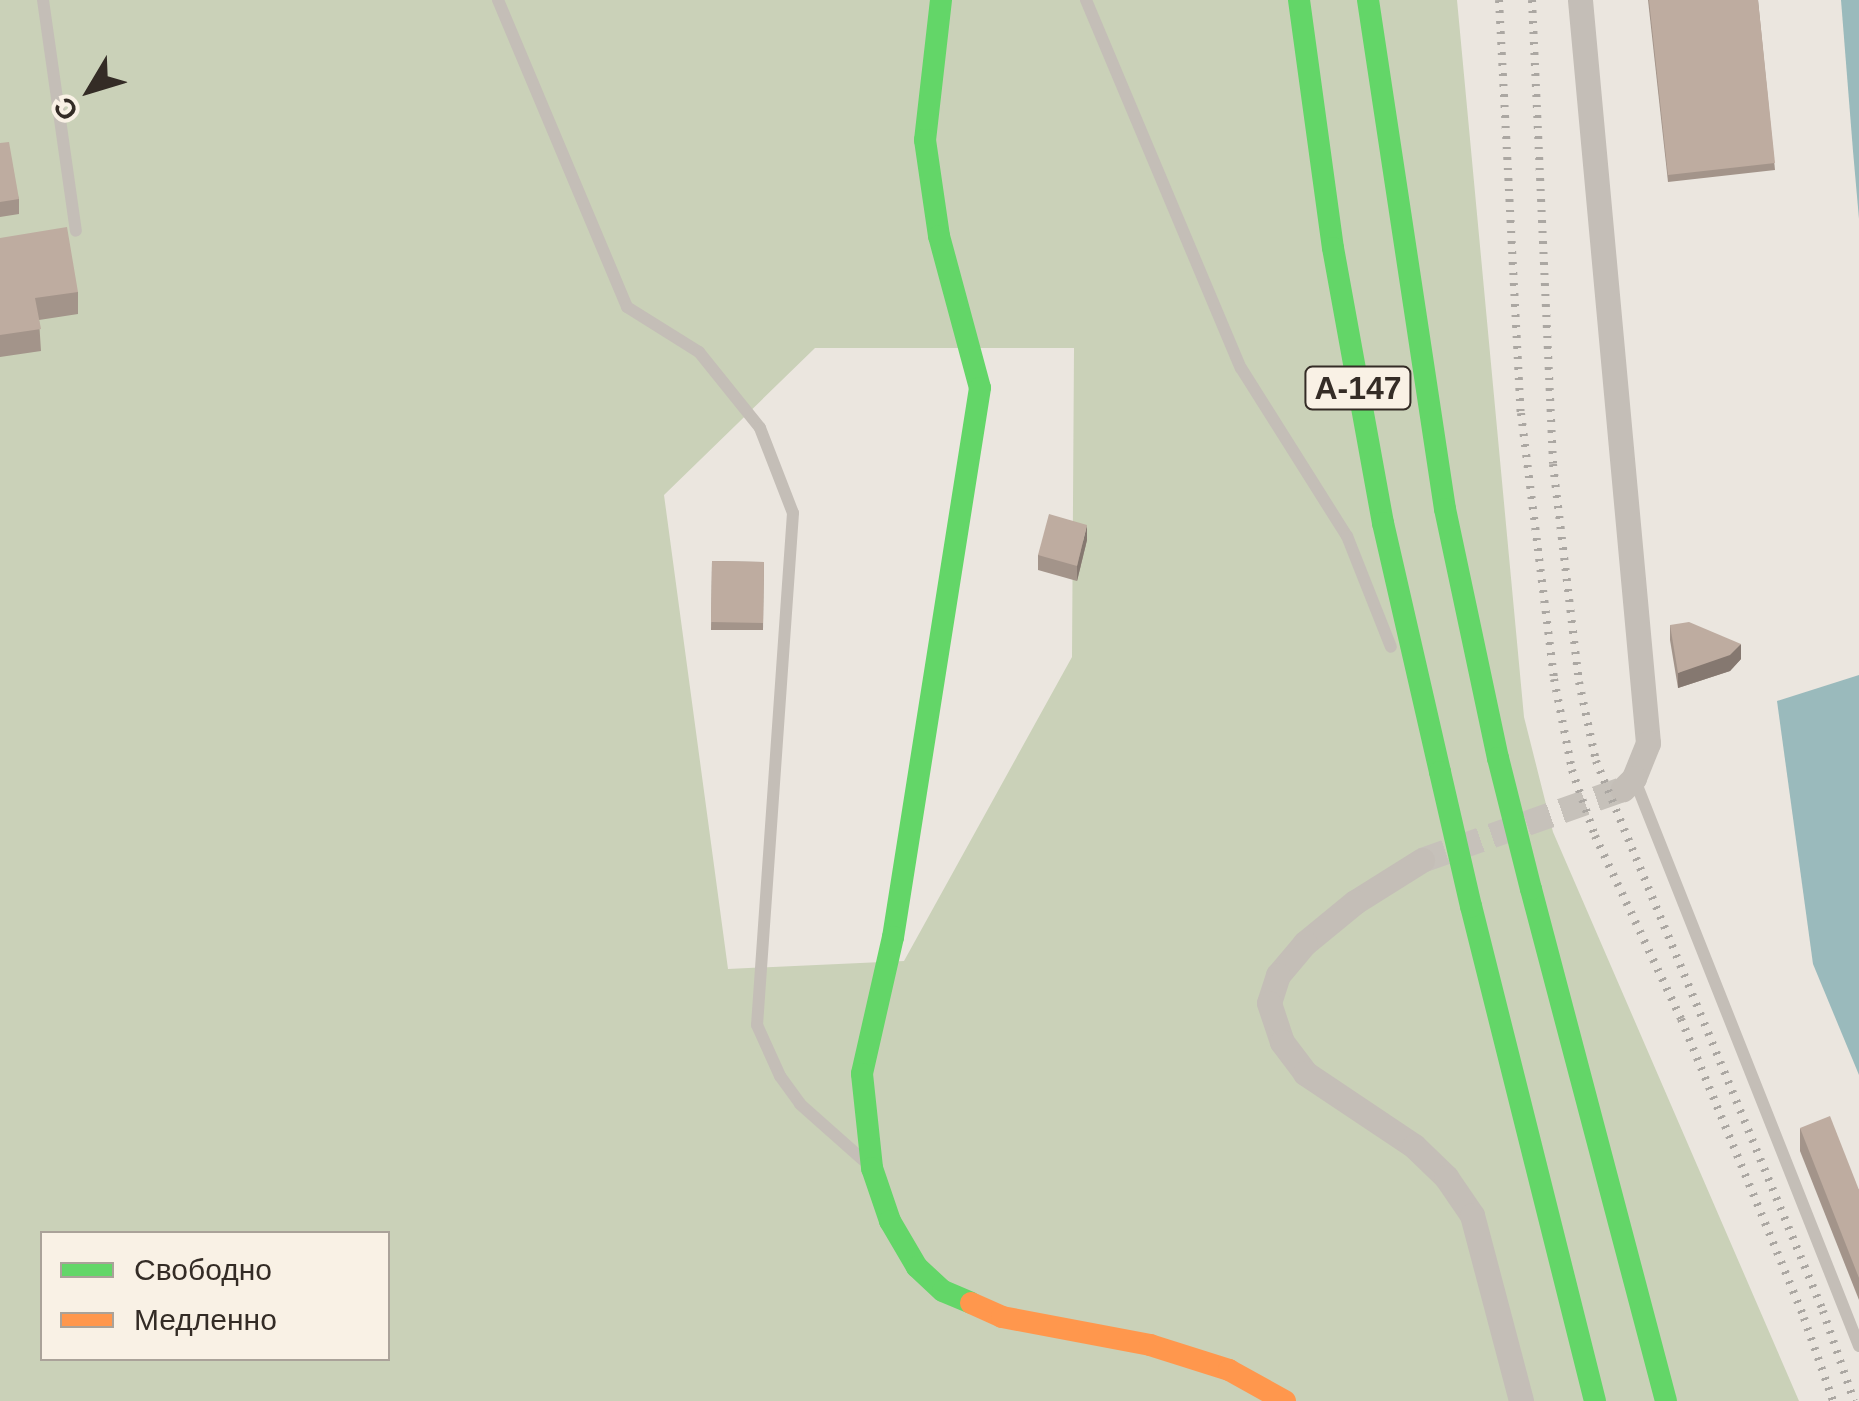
<!DOCTYPE html>
<html>
<head>
<meta charset="utf-8">
<style>
	body { margin:0 }
	#map { position:relative; width:1859px; height:1401px; overflow:hidden; background:#ebe6df; font-family:Arial,sans-serif }
	div>[style] { position:absolute }
	.green>* { inset:0; background:#cad1b8 }
	.water>* { inset:0; background:#9ababc }
	.street-tunnel>* { height:25px; margin-top:-12.5px; transform-origin:0; background:repeating-linear-gradient(90deg,#c6c1ba 0 25px,transparent 0 37px) }
	.lane>* { height:12px; margin:-6px; padding:0 6px; transform-origin:6px; border-radius:6px; background:#c4beb7 }
	.street>* { height:25px; margin:-12.5px; padding:0 12.5px; transform-origin:12.5px; border-radius:12.5px; background:#c4beb7 }
	.fast>* { height:22px; margin:-11px; padding:0 11px; transform-origin:11px; border-radius:11px; background:#63d668 }
	.slow>* { height:22px; margin:-11px; padding:0 11px; transform-origin:11px; border-radius:11px; background:#ff974d }
	.rail>* { height:8px; margin-top:-4px; transform-origin:0; background:repeating-linear-gradient(90deg,#aba7a2 0 2.5px,transparent 0 10.5px) }
	.fast-bridge>* { height:22px; margin:-11px; padding:0 11px; transform-origin:11px; border-radius:11px; background:#63d668 }
	.wall>* { inset:0; background:#a3948a }
	.shaded-wall>* { inset:0; background:#857870 }
	.building>* { inset:0; background:#beaca0 }
	span { translate:-50% -50%; white-space:nowrap; text-align:center; line-height:1.15; -webkit-text-stroke:10px #f9f1e5; paint-order:stroke }
	.shield-label span { padding:2px 8px; background:#f9f1e5; border:2px solid; border-radius:8px; -webkit-text-stroke-width:0 }
	.shield-label { font-size:32px; color:#342c26; font-weight:700 }
	.legend { position:absolute; left:40px; top:1231px; width:350px; height:130px; box-sizing:border-box; background:#f9f1e5; border:2px solid #aaa299; margin:0; padding:12px 18px; list-style:none; font-size:30px; color:#342c26 }
	.legend li { display:flex; align-items:center; gap:20px; height:50px }
	.legend b { width:50px; border:2px solid #aaa299 }
	.north { position:absolute; left:40px; top:40px; width:100px; height:100px; -webkit-text-stroke:8px #f9f1e5; paint-order:stroke; rotate:232deg; font-size:28px; font-weight:700; line-height:40px; text-align:center; color:#342c26 }
	.north::after { content:''; display:block; margin:auto; width:35px; height:45px; background:#342c26; clip-path:polygon(50% 0,100% 100%,50% 72%,0 100%) }
</style>
</head>
<body>
<div id="map">
	<div class="green">
		<div style="clip-path:polygon(evenodd,0 0,1457px 0,1524px 717px,1553px 832px,1799px 1401px,0 1401px,0 0,815px 348px,1074px 348px,1072px 657px,904px 961px,728px 969px,664px 495px,815px 348px,0 0,42px 1234px,388px 1234px,388px 1358px,42px 1358px,42px 1234px)"></div>
	</div>
	<div class="water">
		<div style="clip-path:polygon(1841px 0,1859px 0,1859px 219px,1853px 151px)"></div>
		<div style="clip-path:polygon(1859px 675px,1859px 1075px,1813px 964px,1777px 701px)"></div>
	</div>
	<div class="street-tunnel">
		<div style="left:1422px;top:860px;width:213px;rotate:-19.5deg"></div>
	</div>
	<div class="lane">
		<div style="left:43px;top:0;width:233px;rotate:81.9deg"></div>
		<div style="left:498px;top:0;width:333px;rotate:67.2deg"></div>
		<div style="left:627px;top:307px;width:85px;rotate:32deg"></div>
		<div style="left:699px;top:352px;width:97px;rotate:51.2deg"></div>
		<div style="left:760px;top:428px;width:91px;rotate:68.8deg"></div>
		<div style="left:793px;top:513px;width:513px;rotate:94.02deg"></div>
		<div style="left:757px;top:1025px;width:56px;rotate:65.7deg"></div>
		<div style="left:780px;top:1076px;width:34px;rotate:54deg"></div>
		<div style="left:800px;top:1104px;width:84px;rotate:41.6deg"></div>
		<div style="left:1086px;top:0;width:399px;rotate:67.2deg"></div>
		<div style="left:1241px;top:368px;width:199px;rotate:57.8deg"></div>
		<div style="left:1347px;top:536px;width:119px;rotate:68.4deg"></div>
		<div style="left:1634px;top:778px;width:611px;rotate:68.39deg"></div>
	</div>
	<div class="street">
		<div style="left:1580px;top:0;width:746px;rotate:84.77deg"></div>
		<div style="left:1648px;top:743px;width:38px;rotate:112deg"></div>
		<div style="left:1634px;top:778px;width:16px;rotate:135deg"></div>
		<div style="left:1422px;top:860px;width:79px;rotate:147.9deg"></div>
		<div style="left:1355px;top:902px;width:65px;rotate:140.6deg"></div>
		<div style="left:1305px;top:943px;width:42px;rotate:130.2deg"></div>
		<div style="left:1278px;top:975px;width:29px;rotate:108deg"></div>
		<div style="left:1269px;top:1003px;width:41px;rotate:71.6deg"></div>
		<div style="left:1282px;top:1042px;width:39px;rotate:53deg"></div>
		<div style="left:1305px;top:1073px;width:131px;rotate:33.8deg"></div>
		<div style="left:1414px;top:1146px;width:45px;rotate:44.1deg"></div>
		<div style="left:1446px;top:1177px;width:46px;rotate:55.6deg"></div>
		<div style="left:1472px;top:1215px;width:192px;rotate:75.2deg"></div>
	</div>
	<div class="fast">
		<div style="left:941px;top:0;width:141px;rotate:96.5deg"></div>
		<div style="left:925px;top:140px;width:97px;rotate:81.7deg"></div>
		<div style="left:939px;top:236px;width:157px;rotate:74.9deg"></div>
		<div style="left:980px;top:388px;width:556px;rotate:99deg"></div>
		<div style="left:893px;top:937px;width:140px;rotate:102.8deg"></div>
		<div style="left:862px;top:1074px;width:95px;rotate:83.9deg"></div>
		<div style="left:872px;top:1168px;width:56px;rotate:71.2deg"></div>
		<div style="left:890px;top:1221px;width:53px;rotate:59.6deg"></div>
		<div style="left:917px;top:1267px;width:35px;rotate:43deg"></div>
		<div style="left:943px;top:1291px;width:30px;rotate:23deg"></div>
		<div style="left:1299px;top:0;width:250px;rotate:82.2deg"></div>
		<div style="left:1333px;top:248px;width:280px;rotate:79.7deg"></div>
		<div style="left:1383px;top:523px;width:255px;rotate:77.1deg"></div>
		<div style="left:1368px;top:0;width:515px;rotate:81.4deg"></div>
		<div style="left:1445px;top:509px;width:255px;rotate:78deg"></div>
		<div style="left:1531px;top:889px;width:529px;rotate:75.23deg"></div>
		<div style="left:1471px;top:906px;width:510px;rotate:75.94deg"></div>
	</div>
	<div class="slow">
		<div style="left:971px;top:1303px;width:34px;rotate:24deg"></div>
		<div style="left:1002px;top:1317px;width:151px;rotate:10.7deg"></div>
		<div style="left:1150px;top:1345px;width:83px;rotate:17.6deg"></div>
		<div style="left:1229px;top:1370px;width:64px;rotate:29deg"></div>
	</div>
	<div class="rail">
		<div style="left:1499px;top:0;width:414px;rotate:87deg"></div>
		<div style="left:1521px;top:413px;width:268px;rotate:82.9deg"></div>
		<div style="left:1554px;top:679px;width:93px;rotate:78.8deg"></div>
		<div style="left:1572px;top:770px;width:70px;rotate:70.8deg"></div>
		<div style="left:1595px;top:836px;width:202px;rotate:64.8deg"></div>
		<div style="left:1681px;top:1019px;width:323px;rotate:67.6deg"></div>
		<div style="left:1804px;top:1318px;width:88px;rotate:70.7deg"></div>
		<div style="left:1532px;top:0;width:464px;rotate:87.4deg"></div>
		<div style="left:1553px;top:464px;width:220px;rotate:83.2deg"></div>
		<div style="left:1579px;top:682px;width:81px;rotate:77.9deg"></div>
		<div style="left:1596px;top:761px;width:595px;rotate:67.57deg"></div>
		<div style="left:1823px;top:1311px;width:95px;rotate:71deg"></div>
	</div>
	<div class="fast-bridge">
		<div style="left:1498px;top:758px;width:135px;rotate:75.9deg"></div>
		<div style="left:1440px;top:772px;width:138px;rotate:77deg"></div>
	</div>
	<div class="wall">
		<div style="clip-path:polygon(1648px 0,1758px 0,1775px 170px,1668px 182px)"></div>
		<div style="clip-path:polygon(0 143px,19px 199px,19px 214px,0 217px)"></div>
		<div style="clip-path:polygon(0 238px,78px 292px,78px 314px,39px 320px,41px 351px,0 357px)"></div>
		<div style="clip-path:polygon(1087px 540px,1077px 581px,1038px 570px,1038px 555px)"></div>
		<div style="clip-path:polygon(712px 561px,764px 562px,763px 630px,711px 630px)"></div>
		<div style="clip-path:polygon(1670px 625px,1741px 659px,1730px 671px,1678px 688px,1670px 640px)"></div>
		<div style="clip-path:polygon(1800px 1128px,1859px 1190px,1859px 1300px,1800px 1151px)"></div>
	</div>
	<div class="shaded-wall">
		<div style="clip-path:polygon(1087px 525px,1087px 540px,1077px 581px,1077px 566px)"></div>
		<div style="clip-path:polygon(1741px 644px,1741px 659px,1730px 671px,1678px 688px,1678px 673px)"></div>
	</div>
	<div class="building">
		<div style="clip-path:polygon(1649px 0,1758px 0,1775px 163px,1668px 175px)"></div>
		<div style="clip-path:polygon(9px 142px,19px 199px,0 202px,0 143px)"></div>
		<div style="clip-path:polygon(67px 227px,78px 292px,35px 298px,41px 329px,0 335px,0 238px)"></div>
		<div style="clip-path:polygon(1049px 514px,1087px 525px,1077px 566px,1038px 555px)"></div>
		<div style="clip-path:polygon(712px 561px,764px 562px,763px 623px,711px 622px)"></div>
		<div style="clip-path:polygon(1689px 622px,1741px 644px,1730px 655px,1678px 673px,1670px 625px)"></div>
		<div style="clip-path:polygon(1830px 1116px,1859px 1190px,1859px 1278px,1800px 1128px)"></div>
	</div>
	<div class="shield-label">
		<span style="left:1358px;top:388px">А-147</span>
	</div>
	<ul class="legend">
	<li><b style="height:12px;background:#63d668"></b>Свободно</li>
	<li><b style="height:12px;background:#ff974d"></b>Медленно</li>
	</ul>
	<div class="north">С</div>
</div>
</body>
</html>
